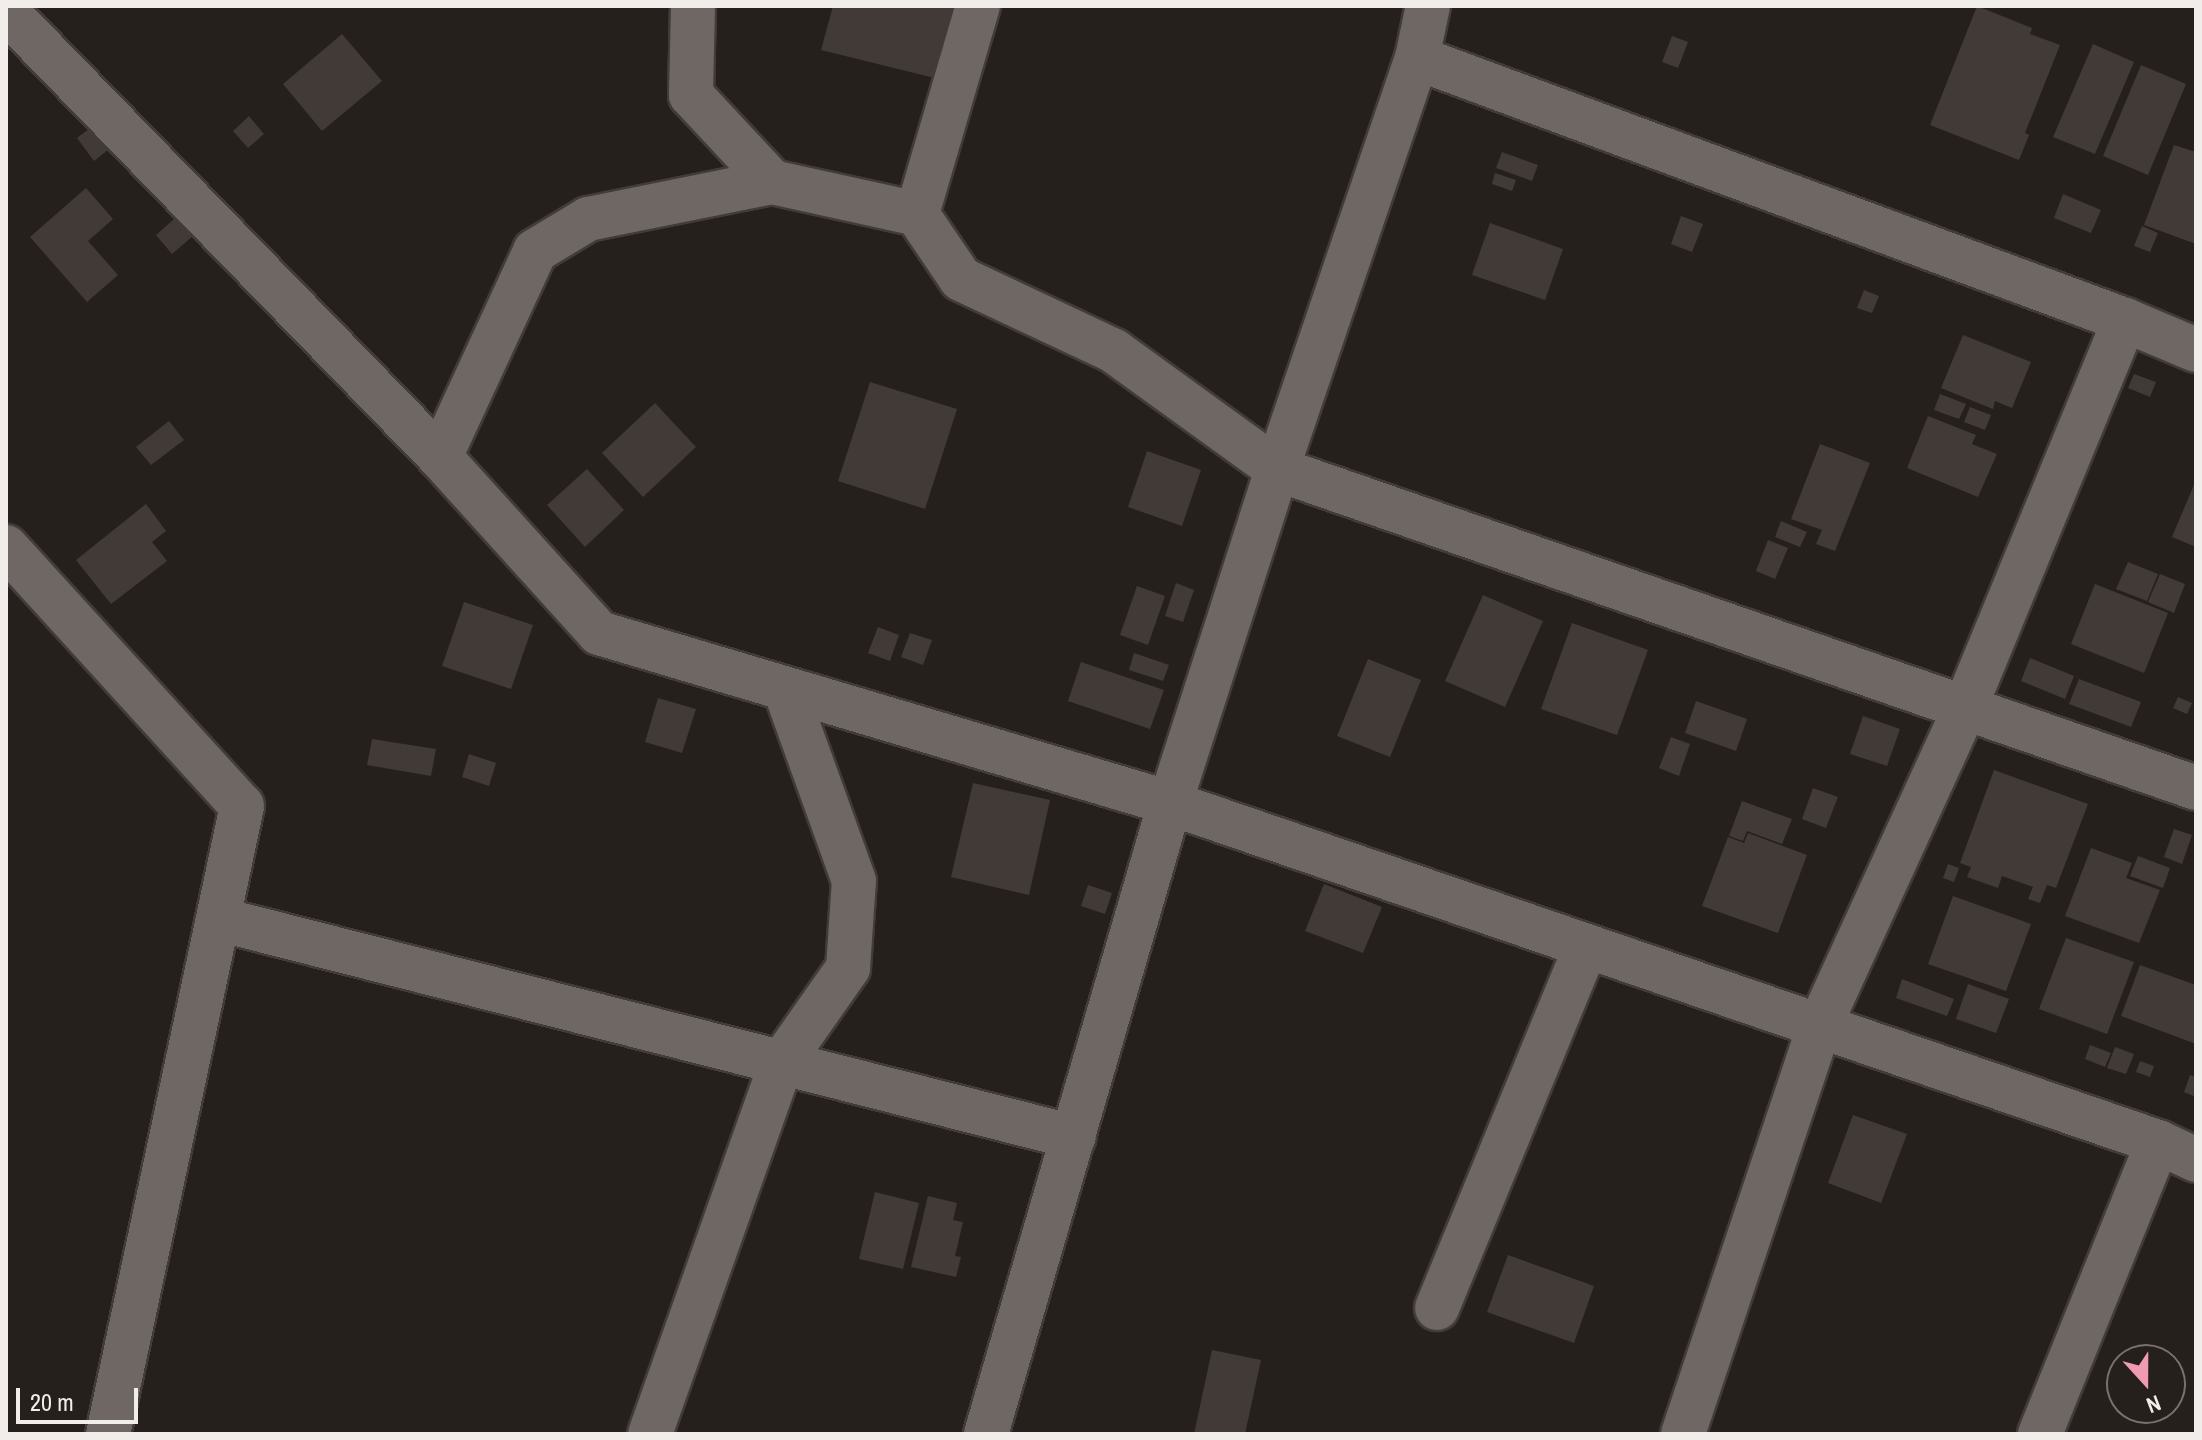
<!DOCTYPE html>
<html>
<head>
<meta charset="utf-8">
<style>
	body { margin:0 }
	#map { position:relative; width:2202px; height:1440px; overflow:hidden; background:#26201c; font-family:"Archivo Narrow",sans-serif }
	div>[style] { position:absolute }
	.building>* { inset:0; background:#413a36 }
	.roads { filter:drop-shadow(2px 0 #413c39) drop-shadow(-2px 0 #413c39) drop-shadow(0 2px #413c39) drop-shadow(0 -2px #413c39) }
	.minor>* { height:44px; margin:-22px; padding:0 22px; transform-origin:22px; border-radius:22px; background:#6f6763 }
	span { translate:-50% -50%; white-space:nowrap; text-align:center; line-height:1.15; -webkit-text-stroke:6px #26201c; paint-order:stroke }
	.frame { position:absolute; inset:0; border:8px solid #f1edea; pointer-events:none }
	.north { position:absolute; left:2106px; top:1344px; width:80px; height:80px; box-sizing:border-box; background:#26201c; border:2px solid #77726e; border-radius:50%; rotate:159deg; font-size:22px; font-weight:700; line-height:32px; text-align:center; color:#f1edea }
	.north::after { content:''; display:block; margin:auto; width:28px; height:36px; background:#f19ab3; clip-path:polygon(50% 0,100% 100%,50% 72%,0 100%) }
	.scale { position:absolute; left:16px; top:1388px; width:122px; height:36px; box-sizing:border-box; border:4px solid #f1edea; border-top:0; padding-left:10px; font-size:24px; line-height:28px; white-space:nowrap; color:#f1edea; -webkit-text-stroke:6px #26201c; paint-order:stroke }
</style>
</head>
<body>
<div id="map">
	<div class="building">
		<div style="clip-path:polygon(833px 6px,975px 6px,955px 83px,821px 50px)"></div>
		<div style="clip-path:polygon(1977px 6px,2032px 28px,2030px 34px,2060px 45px,2025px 133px,2029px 135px,2019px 160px,1930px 125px)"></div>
		<div style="clip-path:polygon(342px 34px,382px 81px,322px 131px,283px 84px)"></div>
		<div style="clip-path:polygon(1672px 36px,1688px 42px,1678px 68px,1662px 62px)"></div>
		<div style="clip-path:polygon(2093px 44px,2134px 62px,2095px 154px,2053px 137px)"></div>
		<div style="clip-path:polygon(2141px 65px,2186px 84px,2148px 175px,2103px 156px)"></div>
		<div style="clip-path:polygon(249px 116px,264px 134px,248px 148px,233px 131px)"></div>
		<div style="clip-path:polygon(101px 120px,118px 142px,94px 161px,77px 138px)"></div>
		<div style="clip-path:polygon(2174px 145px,2196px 152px,2196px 244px,2144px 225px)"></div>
		<div style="clip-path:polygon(1502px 152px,1538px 165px,1532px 181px,1496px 168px)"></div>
		<div style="clip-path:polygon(1495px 173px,1516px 180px,1512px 191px,1492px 184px)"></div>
		<div style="clip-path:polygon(86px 188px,113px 219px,88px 241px,118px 275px,87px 302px,30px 237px)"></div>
		<div style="clip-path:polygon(2063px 194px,2101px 210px,2091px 233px,2054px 218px)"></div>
		<div style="clip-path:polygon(190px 205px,207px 224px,172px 254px,156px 235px)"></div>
		<div style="clip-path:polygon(1681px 216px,1703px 224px,1692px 252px,1671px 244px)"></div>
		<div style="clip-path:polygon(1490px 223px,1563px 249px,1545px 300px,1472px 275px)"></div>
		<div style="clip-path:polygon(2142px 226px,2158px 233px,2150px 252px,2134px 246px)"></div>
		<div style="clip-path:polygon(1864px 290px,1879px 296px,1872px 313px,1857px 308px)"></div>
		<div style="clip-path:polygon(1963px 335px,2031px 362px,2012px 408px,1995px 401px,1993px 409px,1941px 388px)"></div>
		<div style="clip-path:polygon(2134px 374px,2156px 382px,2150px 397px,2128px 388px)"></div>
		<div style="clip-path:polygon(870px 382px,957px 409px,925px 509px,838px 481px)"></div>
		<div style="clip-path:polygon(1940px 394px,1966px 404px,1959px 419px,1934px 410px)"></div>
		<div style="clip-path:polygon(655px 403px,696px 447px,643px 497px,602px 453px)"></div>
		<div style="clip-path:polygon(1970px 407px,1991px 415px,1985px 430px,1964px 422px)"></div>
		<div style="clip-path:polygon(1928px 416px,1976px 435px,1972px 444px,1997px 454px,1978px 497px,1907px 468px)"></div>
		<div style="clip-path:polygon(169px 421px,184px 440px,151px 465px,136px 447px)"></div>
		<div style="clip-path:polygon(1820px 444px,1870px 463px,1835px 551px,1816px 544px,1822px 530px,1791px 519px)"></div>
		<div style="clip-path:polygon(1147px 451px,1201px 470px,1182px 526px,1128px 507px)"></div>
		<div style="clip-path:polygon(587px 469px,624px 510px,585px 547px,547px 505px)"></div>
		<div style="clip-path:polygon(2196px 480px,2196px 547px,2172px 537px)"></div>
		<div style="clip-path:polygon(146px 504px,166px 531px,152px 542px,167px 561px,111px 604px,76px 560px)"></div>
		<div style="clip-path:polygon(1781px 521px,1807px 532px,1800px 547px,1775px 537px)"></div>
		<div style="clip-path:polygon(1768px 540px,1788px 548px,1775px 579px,1756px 571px)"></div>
		<div style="clip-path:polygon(2128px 562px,2158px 574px,2147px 601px,2116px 589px)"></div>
		<div style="clip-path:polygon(2160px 574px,2185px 584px,2174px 613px,2148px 602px)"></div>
		<div style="clip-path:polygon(1176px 583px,1194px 590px,1183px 622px,1165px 616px)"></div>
		<div style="clip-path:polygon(2095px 584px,2168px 613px,2144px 673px,2071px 644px)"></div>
		<div style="clip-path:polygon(1137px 586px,1165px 596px,1148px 645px,1120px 635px)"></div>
		<div style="clip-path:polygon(1483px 595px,1543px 621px,1505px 707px,1445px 681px)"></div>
		<div style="clip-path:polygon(464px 602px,533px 625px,511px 689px,442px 666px)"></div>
		<div style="clip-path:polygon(1572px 623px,1648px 650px,1617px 735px,1541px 709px)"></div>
		<div style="clip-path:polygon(878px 627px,899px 635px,890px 661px,868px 653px)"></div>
		<div style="clip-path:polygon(910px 633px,932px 640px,923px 665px,901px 657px)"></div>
		<div style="clip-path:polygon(1134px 653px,1169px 665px,1163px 681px,1129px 670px)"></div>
		<div style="clip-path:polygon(2030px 658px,2074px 676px,2065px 699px,2021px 681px)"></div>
		<div style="clip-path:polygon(1368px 659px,1421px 680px,1390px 757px,1337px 736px)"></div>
		<div style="clip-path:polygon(1081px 662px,1164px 690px,1150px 729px,1068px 701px)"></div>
		<div style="clip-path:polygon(2079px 679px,2141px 702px,2131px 727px,2069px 704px)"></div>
		<div style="clip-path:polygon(2178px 697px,2192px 703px,2187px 714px,2173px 708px)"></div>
		<div style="clip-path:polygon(658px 698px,696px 709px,682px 753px,645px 742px)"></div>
		<div style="clip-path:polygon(1696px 701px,1747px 719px,1736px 751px,1685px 733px)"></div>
		<div style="clip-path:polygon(1863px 716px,1900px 729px,1887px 766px,1850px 754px)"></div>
		<div style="clip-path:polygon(1671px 737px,1690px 744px,1679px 776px,1659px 768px)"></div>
		<div style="clip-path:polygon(372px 739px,436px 749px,431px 776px,367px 765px)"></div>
		<div style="clip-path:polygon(469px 754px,496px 763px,489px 786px,462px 777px)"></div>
		<div style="clip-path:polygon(1994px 770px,2088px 804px,2056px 888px,2047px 885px,2040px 903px,2028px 899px,2033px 887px,2002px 876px,1998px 888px,1967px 877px,1971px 867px,1960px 863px)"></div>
		<div style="clip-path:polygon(973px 783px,1050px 800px,1029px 895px,951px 877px)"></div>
		<div style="clip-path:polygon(1813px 788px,1838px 797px,1826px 828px,1802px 819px)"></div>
		<div style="clip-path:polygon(1742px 801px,1792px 819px,1782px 844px,1747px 831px,1743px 841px,1729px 836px)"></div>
		<div style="clip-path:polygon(2174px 829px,2192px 835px,2182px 864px,2164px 857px)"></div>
		<div style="clip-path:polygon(1748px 833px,1807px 855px,1778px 933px,1702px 906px,1728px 837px,1744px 843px)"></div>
		<div style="clip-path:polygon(2091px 848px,2132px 863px,2126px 878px,2160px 890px,2139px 943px,2065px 916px)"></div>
		<div style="clip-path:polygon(2138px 856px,2170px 868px,2163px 888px,2130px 876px)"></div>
		<div style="clip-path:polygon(1948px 864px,1959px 868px,1954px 882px,1943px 878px)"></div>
		<div style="clip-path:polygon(1324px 884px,1382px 907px,1363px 953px,1305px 931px)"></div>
		<div style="clip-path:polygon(1088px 885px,1112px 893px,1105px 914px,1081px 906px)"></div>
		<div style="clip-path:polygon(1953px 896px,2031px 924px,2006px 991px,1928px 964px)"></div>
		<div style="clip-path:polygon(2066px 938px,2134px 962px,2107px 1034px,2039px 1009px)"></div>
		<div style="clip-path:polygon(2140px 965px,2196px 985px,2196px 1044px,2121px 1016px)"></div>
		<div style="clip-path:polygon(1902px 979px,1954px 999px,1947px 1016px,1896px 998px)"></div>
		<div style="clip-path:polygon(1968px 984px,2009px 999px,1996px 1033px,1956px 1019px)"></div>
		<div style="clip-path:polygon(2090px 1045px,2111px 1053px,2105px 1067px,2085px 1059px)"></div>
		<div style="clip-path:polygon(2115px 1047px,2134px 1054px,2126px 1074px,2107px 1068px)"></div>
		<div style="clip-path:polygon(2140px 1061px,2154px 1066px,2150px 1077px,2136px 1072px)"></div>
		<div style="clip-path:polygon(2190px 1075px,2196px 1077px,2196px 1097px,2184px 1092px)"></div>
		<div style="clip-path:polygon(1853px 1115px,1907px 1134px,1881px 1203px,1828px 1183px)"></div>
		<div style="clip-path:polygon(875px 1192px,919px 1203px,903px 1269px,859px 1259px)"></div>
		<div style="clip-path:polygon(928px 1196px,957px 1203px,953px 1220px,963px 1222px,955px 1256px,961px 1257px,956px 1277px,911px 1267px)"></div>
		<div style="clip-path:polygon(1508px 1255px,1594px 1286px,1574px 1343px,1487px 1312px)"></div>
		<div style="clip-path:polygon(1212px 1350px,1261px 1360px,1245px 1434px,1194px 1434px)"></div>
	</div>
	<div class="roads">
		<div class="minor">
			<div style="left:693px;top:6px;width:89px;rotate:91.3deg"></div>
			<div style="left:691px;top:95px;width:119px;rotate:47deg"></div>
			<div style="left:6px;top:11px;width:622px;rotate:45.78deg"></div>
			<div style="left:440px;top:457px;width:237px;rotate:47.9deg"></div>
			<div style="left:599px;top:633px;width:596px;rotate:16.58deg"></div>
			<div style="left:1170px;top:803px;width:1045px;rotate:18.94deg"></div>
			<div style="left:2158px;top:1142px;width:42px;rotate:25.3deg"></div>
			<div style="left:1417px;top:58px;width:755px;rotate:20.31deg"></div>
			<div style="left:2125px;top:320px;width:77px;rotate:22.9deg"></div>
			<div style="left:917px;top:214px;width:217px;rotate:-73.7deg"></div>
			<div style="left:440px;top:457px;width:227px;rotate:-65.2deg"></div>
			<div style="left:535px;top:251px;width:62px;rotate:-31.1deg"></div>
			<div style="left:588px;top:219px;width:188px;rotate:-11.4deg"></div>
			<div style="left:772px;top:182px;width:148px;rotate:12.4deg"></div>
			<div style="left:917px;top:214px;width:78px;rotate:55.9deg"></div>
			<div style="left:961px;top:279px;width:169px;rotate:25.2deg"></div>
			<div style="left:1114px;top:351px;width:201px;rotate:35.9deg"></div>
			<div style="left:1277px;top:469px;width:973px;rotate:19.14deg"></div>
			<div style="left:6px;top:547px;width:350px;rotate:47.7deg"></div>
			<div style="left:242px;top:806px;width:642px;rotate:102.04deg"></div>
			<div style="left:218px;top:919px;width:883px;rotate:14.29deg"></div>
			<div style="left:1437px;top:1308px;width:391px;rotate:-67.6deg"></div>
			<div style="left:650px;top:1434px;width:395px;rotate:-70.5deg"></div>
			<div style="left:782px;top:1062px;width:115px;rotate:-54.9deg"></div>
			<div style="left:848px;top:968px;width:87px;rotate:-86.1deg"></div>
			<div style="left:854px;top:881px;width:204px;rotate:-109.8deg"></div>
			<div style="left:986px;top:1434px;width:657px;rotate:-73.74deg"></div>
			<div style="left:1170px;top:803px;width:351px;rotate:-72.2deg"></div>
			<div style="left:1277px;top:469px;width:434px;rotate:-71.2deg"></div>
			<div style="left:1417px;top:58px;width:53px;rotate:-78.1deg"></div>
			<div style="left:1683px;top:1434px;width:429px;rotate:-71.5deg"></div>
			<div style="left:1819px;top:1027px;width:349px;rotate:-65.4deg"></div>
			<div style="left:1964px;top:710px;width:422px;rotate:-67.6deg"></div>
			<div style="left:2040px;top:1434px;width:315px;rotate:-68deg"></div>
		</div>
	</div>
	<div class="frame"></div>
	<div class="north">N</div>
	<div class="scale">20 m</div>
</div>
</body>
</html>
